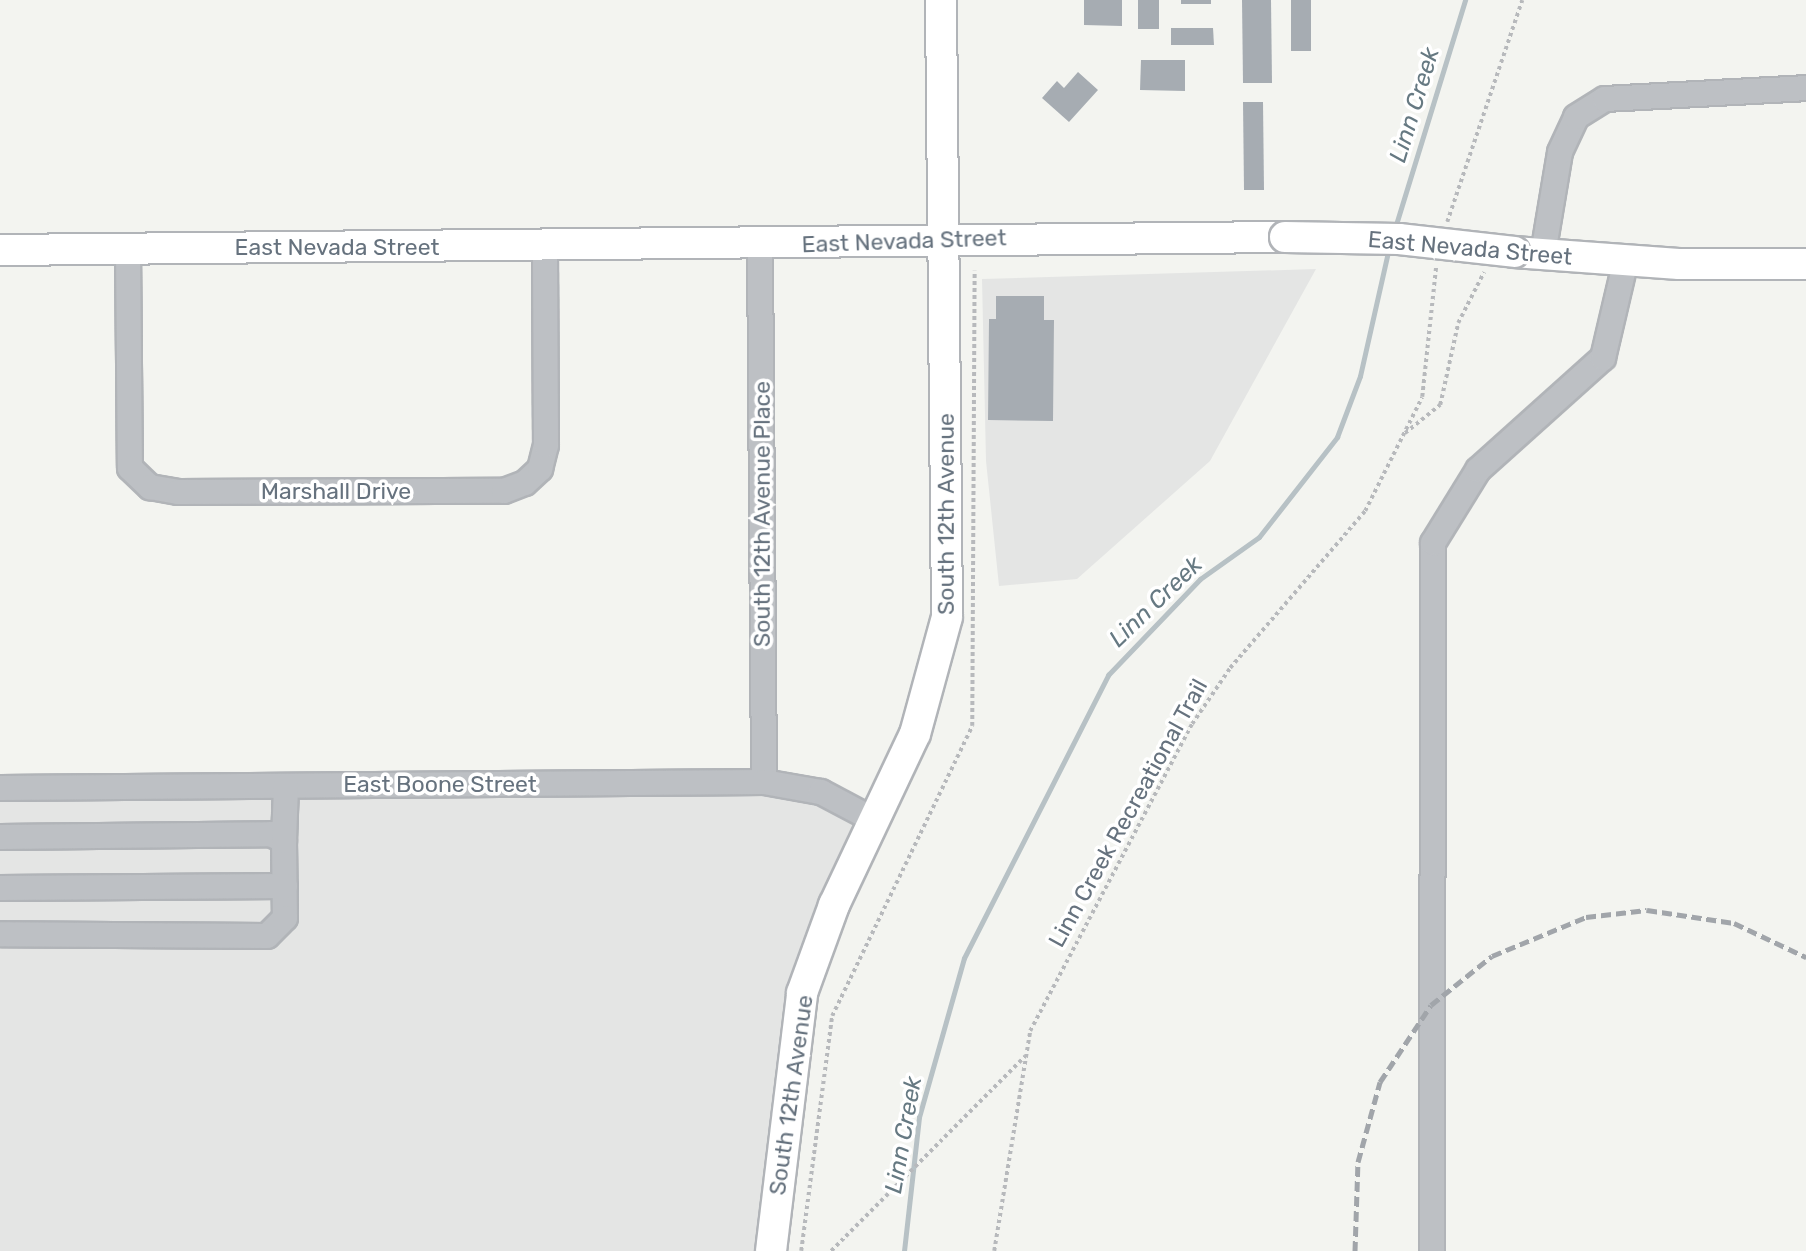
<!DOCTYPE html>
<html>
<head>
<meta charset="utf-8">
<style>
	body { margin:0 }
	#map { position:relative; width:1806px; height:1251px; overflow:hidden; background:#f3f4f0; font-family:Rubik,sans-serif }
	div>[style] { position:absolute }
	.built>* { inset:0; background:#e4e5e4 }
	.stream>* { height:5px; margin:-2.5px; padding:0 2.5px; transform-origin:2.5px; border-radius:2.5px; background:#b7c1c5 }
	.building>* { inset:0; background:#a6acb2 }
	.path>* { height:3.5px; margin-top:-1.75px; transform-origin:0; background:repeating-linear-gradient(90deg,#b7b9bc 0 3.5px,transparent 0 7px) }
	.roads { filter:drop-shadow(2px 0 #b1b4b8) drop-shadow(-2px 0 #b1b4b8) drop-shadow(0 2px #b1b4b8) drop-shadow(0 -2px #b1b4b8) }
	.minor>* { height:24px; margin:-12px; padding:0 12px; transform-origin:12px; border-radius:12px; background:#bdc0c4 }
	.major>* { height:30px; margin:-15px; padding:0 15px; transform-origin:15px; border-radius:15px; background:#fff }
	.rail>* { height:5px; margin-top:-2.5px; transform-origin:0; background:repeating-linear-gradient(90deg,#a1a5aa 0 10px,transparent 0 15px) }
	.bridges { filter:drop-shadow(2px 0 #b1b4b8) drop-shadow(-2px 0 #b1b4b8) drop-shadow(0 2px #b1b4b8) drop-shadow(0 -2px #b1b4b8) }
	.major-bridge>* { height:30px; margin:-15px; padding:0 15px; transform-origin:15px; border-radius:15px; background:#fff }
	span { translate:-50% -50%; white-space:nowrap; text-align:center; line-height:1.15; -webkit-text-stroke:7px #fff; paint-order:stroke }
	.street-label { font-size:23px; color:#66727e }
	.water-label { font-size:24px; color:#667982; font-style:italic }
</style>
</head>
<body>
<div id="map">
	<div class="built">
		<div style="clip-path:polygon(1316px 269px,1210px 461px,1077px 579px,999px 586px,986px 461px,982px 279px)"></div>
		<div style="clip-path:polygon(764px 782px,872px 819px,802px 993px,771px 1251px,0 1251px,0 788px)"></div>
	</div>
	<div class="stream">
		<div style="left:1394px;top:231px;width:242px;rotate:-72.9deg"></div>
		<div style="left:904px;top:1251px;width:135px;rotate:-83.6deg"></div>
		<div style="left:919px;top:1117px;width:165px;rotate:-74.2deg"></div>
		<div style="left:964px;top:958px;width:318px;rotate:-63deg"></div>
		<div style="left:1108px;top:675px;width:133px;rotate:-46.2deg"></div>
		<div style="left:1200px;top:579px;width:72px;rotate:-35.4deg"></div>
		<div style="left:1259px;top:537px;width:127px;rotate:-52deg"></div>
		<div style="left:1337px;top:437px;width:65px;rotate:-69.3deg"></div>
		<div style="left:1360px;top:376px;width:132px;rotate:-77.3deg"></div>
	</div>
	<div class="building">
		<div style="clip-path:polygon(1084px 0,1122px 0,1122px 26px,1084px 25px)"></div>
		<div style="clip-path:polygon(1138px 0,1159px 0,1159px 29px,1138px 29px)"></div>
		<div style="clip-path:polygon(1181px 0,1211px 0,1211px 4px,1181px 4px)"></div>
		<div style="clip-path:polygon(1242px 0,1271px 0,1272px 83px,1243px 83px)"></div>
		<div style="clip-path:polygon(1291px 0,1311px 0,1311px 51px,1291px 51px)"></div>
		<div style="clip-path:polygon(1171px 28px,1213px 28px,1214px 45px,1171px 45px)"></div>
		<div style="clip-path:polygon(1141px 60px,1185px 60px,1185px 91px,1140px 90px)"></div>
		<div style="clip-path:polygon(1078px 72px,1098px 90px,1069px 122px,1042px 98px,1057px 81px,1064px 88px)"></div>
		<div style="clip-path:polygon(1243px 102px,1263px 102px,1264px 190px,1244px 190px)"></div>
		<div style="clip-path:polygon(996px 296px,1044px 296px,1044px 320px,1054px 320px,1053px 421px,988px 420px,989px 319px,996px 319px)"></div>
	</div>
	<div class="path">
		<div style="left:1447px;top:222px;width:234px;rotate:-71.3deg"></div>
		<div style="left:1405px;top:433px;width:45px;rotate:-38.7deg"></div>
		<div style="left:1440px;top:405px;width:84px;rotate:-77.6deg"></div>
		<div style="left:1458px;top:323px;width:57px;rotate:-63deg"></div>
		<div style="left:801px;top:1251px;width:237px;rotate:-82.5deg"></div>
		<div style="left:832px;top:1016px;width:322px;rotate:-64.2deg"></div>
		<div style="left:972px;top:726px;width:455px;rotate:-89.7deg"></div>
		<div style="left:831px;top:1251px;width:275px;rotate:-45.1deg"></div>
		<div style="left:994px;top:1251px;width:223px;rotate:-80.7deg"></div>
		<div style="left:1030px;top:1031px;width:347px;rotate:-62.2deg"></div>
		<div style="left:1192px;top:724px;width:68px;rotate:-55.8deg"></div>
		<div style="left:1230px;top:668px;width:207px;rotate:-49.3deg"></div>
		<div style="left:1365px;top:511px;width:127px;rotate:-63.4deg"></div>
		<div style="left:1422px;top:397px;width:131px;rotate:-83.9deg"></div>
	</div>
	<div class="roads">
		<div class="minor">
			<div style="left:760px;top:247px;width:535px;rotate:89.57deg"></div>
			<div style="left:128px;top:248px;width:220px;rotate:89.5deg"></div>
			<div style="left:130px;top:468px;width:28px;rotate:44deg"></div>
			<div style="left:150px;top:487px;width:28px;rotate:10deg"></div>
			<div style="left:178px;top:492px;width:326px;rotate:-0.2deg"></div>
			<div style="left:504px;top:491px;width:22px;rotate:-21deg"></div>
			<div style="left:525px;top:483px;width:21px;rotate:-43deg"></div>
			<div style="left:540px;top:469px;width:25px;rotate:-76deg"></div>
			<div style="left:546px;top:445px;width:199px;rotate:-90.3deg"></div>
			<div style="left:1543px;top:254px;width:103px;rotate:-80.5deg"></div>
			<div style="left:1560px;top:152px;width:38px;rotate:-65deg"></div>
			<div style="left:1576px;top:117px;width:34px;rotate:-32deg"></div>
			<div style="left:1605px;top:99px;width:201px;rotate:-3.1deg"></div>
			<div style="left:0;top:788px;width:764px;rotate:-0.45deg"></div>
			<div style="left:764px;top:782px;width:58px;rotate:10deg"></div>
			<div style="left:821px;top:792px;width:58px;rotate:27.9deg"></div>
			<div style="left:0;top:837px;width:271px;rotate:-0.6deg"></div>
			<div style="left:271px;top:834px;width:15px;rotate:28deg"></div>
			<div style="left:284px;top:841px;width:77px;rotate:89.3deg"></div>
			<div style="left:285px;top:918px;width:25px;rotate:135deg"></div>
			<div style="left:267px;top:936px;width:267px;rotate:-179.6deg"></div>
			<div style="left:284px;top:841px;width:55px;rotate:-87.9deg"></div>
			<div style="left:0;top:888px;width:285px;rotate:-0.4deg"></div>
			<div style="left:1432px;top:1251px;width:708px;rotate:-89.92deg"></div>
			<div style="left:1433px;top:543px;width:86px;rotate:-58.3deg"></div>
			<div style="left:1478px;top:470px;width:168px;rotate:-41.9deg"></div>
			<div style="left:1603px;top:358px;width:101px;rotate:-76.8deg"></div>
		</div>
		<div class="major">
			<div style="left:0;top:250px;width:1285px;rotate:-0.58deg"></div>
			<div style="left:1514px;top:252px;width:165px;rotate:4.2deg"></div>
			<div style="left:1679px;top:264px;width:127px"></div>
			<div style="left:771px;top:1251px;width:260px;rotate:-83.1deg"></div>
			<div style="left:802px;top:993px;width:94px;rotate:-70deg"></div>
			<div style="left:834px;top:905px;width:189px;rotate:-64.7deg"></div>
			<div style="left:915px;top:734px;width:121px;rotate:-74.7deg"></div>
			<div style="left:947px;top:617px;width:617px;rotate:-90.56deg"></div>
		</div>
	</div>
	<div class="rail">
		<div style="left:1355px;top:1251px;width:89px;rotate:-88.1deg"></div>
		<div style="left:1358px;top:1162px;width:83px;rotate:-74.6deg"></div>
		<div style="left:1380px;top:1082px;width:92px;rotate:-56.5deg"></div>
		<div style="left:1431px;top:1005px;width:78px;rotate:-38.8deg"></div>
		<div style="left:1492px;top:956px;width:102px;rotate:-22.5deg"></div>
		<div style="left:1586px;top:917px;width:61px;rotate:-6.5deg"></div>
		<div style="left:1647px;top:910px;width:88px;rotate:8.5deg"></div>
		<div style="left:1734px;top:923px;width:80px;rotate:25.3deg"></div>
	</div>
	<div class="bridges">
		<div class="major-bridge">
			<div style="left:1285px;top:237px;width:114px;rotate:1deg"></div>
			<div style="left:1399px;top:239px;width:116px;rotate:6.4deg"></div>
		</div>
	</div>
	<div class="street-label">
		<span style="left:904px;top:241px;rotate:-2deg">East Nevada Street</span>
		<span style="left:337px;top:247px">East Nevada Street</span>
		<span style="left:1470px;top:248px;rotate:5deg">East Nevada Street</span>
		<span style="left:336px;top:491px">Marshall Drive</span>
		<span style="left:762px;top:514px;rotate:-90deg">South 12th Avenue Place</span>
		<span style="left:946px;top:514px;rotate:-90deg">South 12th Avenue</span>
		<span style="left:440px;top:784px">East Boone Street</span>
		<span style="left:1128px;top:813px;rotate:-61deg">Linn Creek Recreational Trail</span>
		<span style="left:791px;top:1095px;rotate:-82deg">South 12th Avenue</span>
	</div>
	<div class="water-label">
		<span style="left:1415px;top:105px;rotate:-73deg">Linn Creek</span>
		<span style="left:1156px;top:602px;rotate:-44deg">Linn Creek</span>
		<span style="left:904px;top:1135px;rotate:-80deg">Linn Creek</span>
	</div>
</div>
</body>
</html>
